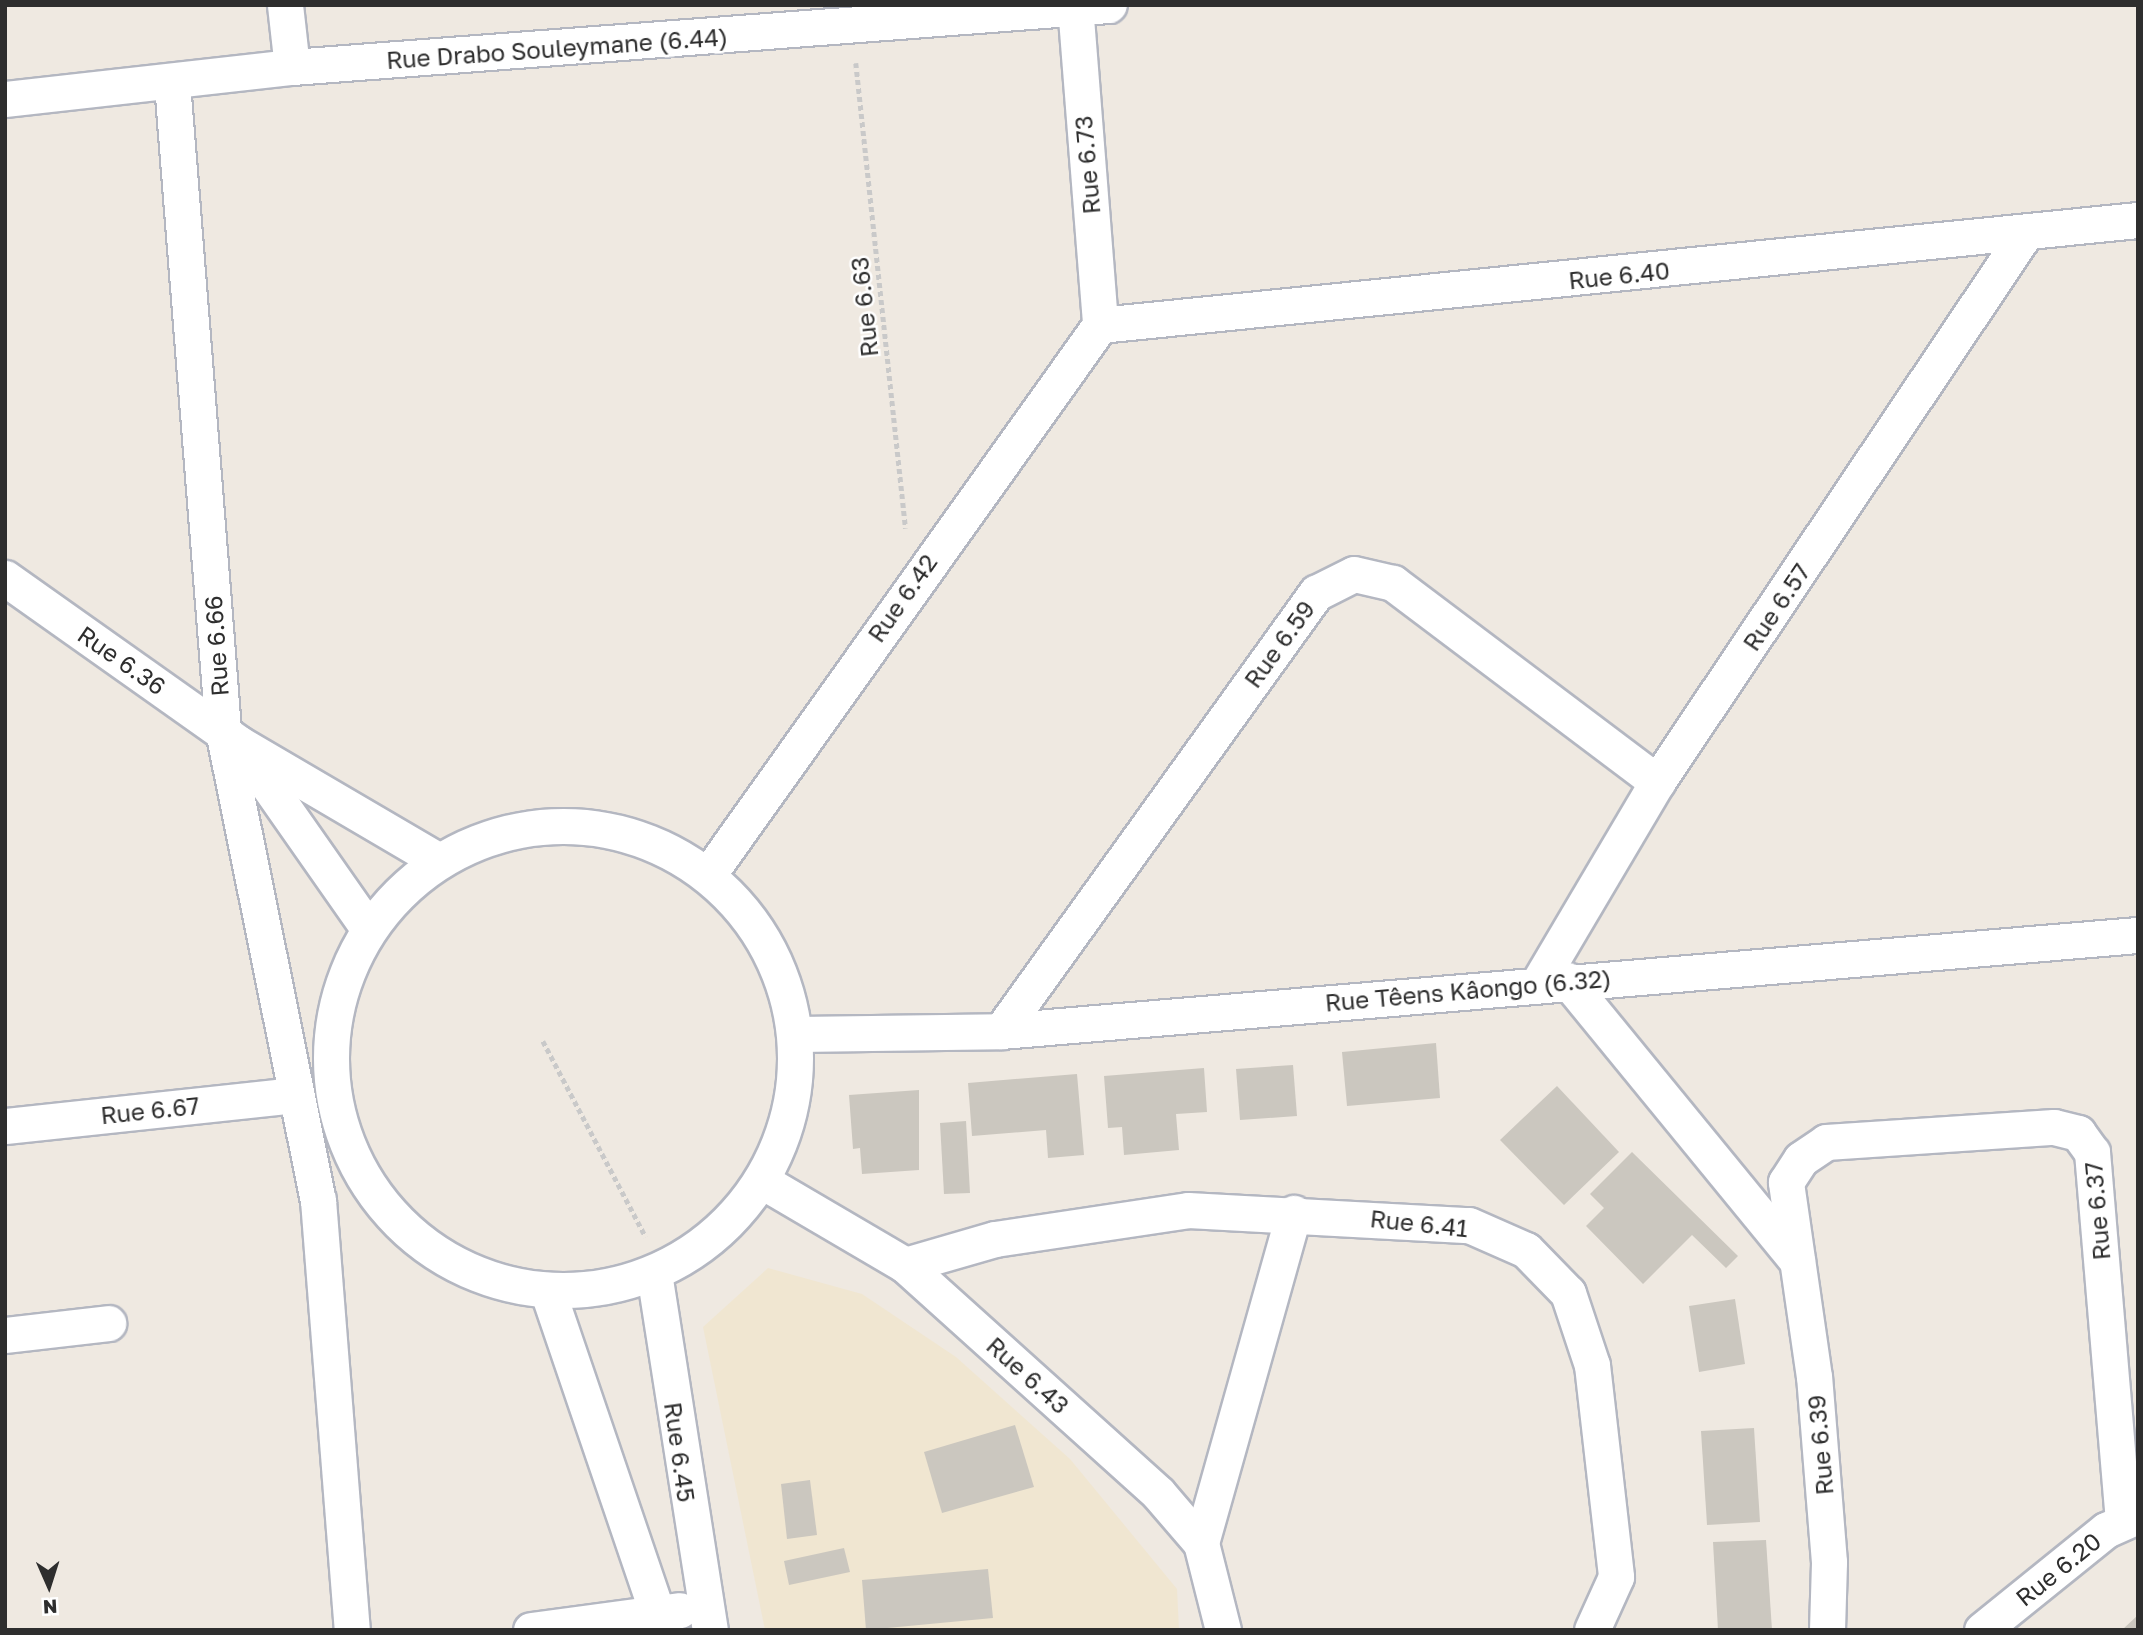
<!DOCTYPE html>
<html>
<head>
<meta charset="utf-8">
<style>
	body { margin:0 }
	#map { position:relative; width:2143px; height:1635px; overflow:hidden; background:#efe9e1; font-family:"Golos Text",sans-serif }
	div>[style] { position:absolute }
	.education>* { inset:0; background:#f0e6d1 }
	.building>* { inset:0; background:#cbc7bf }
	.path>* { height:4.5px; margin-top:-2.25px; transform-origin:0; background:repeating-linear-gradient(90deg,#c9c9c9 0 5px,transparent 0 8.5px) }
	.roads { filter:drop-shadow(2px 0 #b4b7c1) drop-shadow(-2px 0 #b4b7c1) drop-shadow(0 2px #b4b7c1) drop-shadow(0 -2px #b4b7c1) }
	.street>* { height:35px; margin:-17.5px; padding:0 17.5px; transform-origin:17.5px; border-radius:17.5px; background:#fff }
	.street>.ring { margin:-17.5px; padding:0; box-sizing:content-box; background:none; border:35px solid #fff; border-radius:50% }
	span { translate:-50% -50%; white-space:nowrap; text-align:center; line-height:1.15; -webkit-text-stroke:5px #fff; paint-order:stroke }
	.street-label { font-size:24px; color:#2e2e2e }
	.frame { position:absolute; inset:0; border:7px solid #2e2e2e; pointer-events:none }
	.north { position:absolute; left:14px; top:1551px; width:70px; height:70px; -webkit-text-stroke:5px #fff; paint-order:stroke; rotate:177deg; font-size:19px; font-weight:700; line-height:28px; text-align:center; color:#2e2e2e }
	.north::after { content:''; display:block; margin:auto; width:24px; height:32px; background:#2e2e2e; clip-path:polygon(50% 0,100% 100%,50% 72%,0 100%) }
</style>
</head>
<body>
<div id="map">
	<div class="education">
		<div style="clip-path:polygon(768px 1268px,862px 1294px,956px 1357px,1070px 1459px,1177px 1589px,1179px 1630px,765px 1630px,703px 1327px)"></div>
	</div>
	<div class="building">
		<div style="clip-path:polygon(1436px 1043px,1440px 1098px,1347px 1106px,1342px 1052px)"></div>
		<div style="clip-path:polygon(1293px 1065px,1297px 1116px,1240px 1120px,1236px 1069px)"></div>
		<div style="clip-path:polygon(1204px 1068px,1207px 1112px,1176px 1114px,1179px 1150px,1124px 1155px,1122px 1127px,1108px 1128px,1104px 1076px)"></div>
		<div style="clip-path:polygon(1077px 1074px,1084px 1155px,1048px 1158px,1046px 1130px,972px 1136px,968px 1083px)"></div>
		<div style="clip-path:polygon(1557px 1086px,1619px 1152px,1564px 1205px,1500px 1140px)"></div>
		<div style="clip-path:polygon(919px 1090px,919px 1170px,862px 1174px,860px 1148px,853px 1149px,849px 1095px)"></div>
		<div style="clip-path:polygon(966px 1121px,970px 1193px,944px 1194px,940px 1123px)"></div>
		<div style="clip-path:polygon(1632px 1152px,1738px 1256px,1726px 1268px,1692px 1235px,1643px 1284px,1586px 1226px,1604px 1208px,1590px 1194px)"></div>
		<div style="clip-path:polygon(1735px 1299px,1745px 1364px,1699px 1372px,1689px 1306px)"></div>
		<div style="clip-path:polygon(1015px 1425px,1034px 1487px,942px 1513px,924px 1452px)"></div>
		<div style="clip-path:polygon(1754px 1428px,1760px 1522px,1707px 1525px,1701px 1431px)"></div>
		<div style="clip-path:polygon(810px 1480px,817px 1535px,787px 1539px,781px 1484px)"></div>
		<div style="clip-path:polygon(1766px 1540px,1772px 1630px,1718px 1630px,1713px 1542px)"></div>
		<div style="clip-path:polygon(844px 1548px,850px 1572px,789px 1585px,784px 1561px)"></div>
		<div style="clip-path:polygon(988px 1569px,993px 1618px,866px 1630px,862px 1580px)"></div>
		<div style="clip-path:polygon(2138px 1615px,2138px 1630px,2122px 1630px)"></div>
	</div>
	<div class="path">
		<div style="left:856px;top:63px;width:468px;rotate:83.9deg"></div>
		<div style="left:543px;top:1041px;width:221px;rotate:62.3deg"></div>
	</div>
	<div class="roads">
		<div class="street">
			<div style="left:285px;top:5px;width:62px;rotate:83.6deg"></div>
			<div style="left:1075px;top:5px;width:321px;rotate:85.5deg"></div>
			<div style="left:172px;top:83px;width:649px;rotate:85.49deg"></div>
			<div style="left:223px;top:730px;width:480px;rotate:78.6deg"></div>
			<div style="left:318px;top:1200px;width:431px;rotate:85.5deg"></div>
			<div style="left:5px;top:99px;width:289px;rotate:-6.4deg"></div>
			<div style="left:292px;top:67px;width:819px;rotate:-4.34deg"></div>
			<div style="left:1100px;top:325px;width:1043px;rotate:-5.78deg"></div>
			<div style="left:5px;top:578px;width:286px;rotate:35.3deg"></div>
			<div style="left:238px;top:743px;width:229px;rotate:30.4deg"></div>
			<div style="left:244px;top:751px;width:216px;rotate:55deg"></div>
			<div class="ring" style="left:331px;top:826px;width:429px;height:429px"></div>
			<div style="left:708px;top:875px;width:675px;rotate:-54.52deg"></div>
			<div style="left:1567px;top:980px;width:363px;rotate:50.7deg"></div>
			<div style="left:1537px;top:985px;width:236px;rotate:-59.4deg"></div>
			<div style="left:1657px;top:782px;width:659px;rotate:-56.14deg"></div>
			<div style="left:1001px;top:1031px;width:540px;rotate:-54.28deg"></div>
			<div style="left:1316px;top:593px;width:42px;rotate:-26.6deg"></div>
			<div style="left:1354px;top:574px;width:40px;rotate:13deg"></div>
			<div style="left:1393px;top:583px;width:331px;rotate:37deg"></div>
			<div style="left:797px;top:1034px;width:204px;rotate:-0.8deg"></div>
			<div style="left:1001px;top:1031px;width:1141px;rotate:-4.83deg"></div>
			<div style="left:5px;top:1126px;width:293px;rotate:-6.1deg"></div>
			<div style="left:762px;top:1181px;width:166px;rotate:30.4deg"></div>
			<div style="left:905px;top:1265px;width:341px;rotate:42deg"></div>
			<div style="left:1158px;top:1493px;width:66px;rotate:49.3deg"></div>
			<div style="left:1201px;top:1543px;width:90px;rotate:75.8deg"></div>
			<div style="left:905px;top:1265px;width:94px;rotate:-16.1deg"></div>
			<div style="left:995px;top:1239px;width:195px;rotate:-8.5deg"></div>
			<div style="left:1188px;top:1210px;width:281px;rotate:3.1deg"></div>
			<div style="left:1469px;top:1225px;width:62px;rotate:23.7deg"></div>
			<div style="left:1526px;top:1250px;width:60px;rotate:45.7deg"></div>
			<div style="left:1568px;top:1293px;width:76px;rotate:71.6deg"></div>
			<div style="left:1592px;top:1365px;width:213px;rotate:83.5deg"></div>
			<div style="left:1616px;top:1577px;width:58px;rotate:114.4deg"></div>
			<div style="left:654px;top:1273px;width:361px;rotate:81.1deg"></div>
			<div style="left:549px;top:1295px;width:354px;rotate:71.2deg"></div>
			<div style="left:5px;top:1335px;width:104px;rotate:-6.6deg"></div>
			<div style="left:1201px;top:1543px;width:343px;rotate:-74.3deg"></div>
			<div style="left:531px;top:1630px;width:150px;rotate:-7.6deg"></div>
			<div style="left:1827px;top:1630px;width:68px;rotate:-88.3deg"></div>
			<div style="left:1829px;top:1562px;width:186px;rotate:-94.6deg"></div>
			<div style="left:1814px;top:1377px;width:197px;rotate:-98.2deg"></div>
			<div style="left:1786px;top:1182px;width:27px;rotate:-57deg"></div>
			<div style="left:1801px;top:1159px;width:30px;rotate:-34deg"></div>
			<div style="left:1826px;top:1142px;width:228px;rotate:-3.8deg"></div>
			<div style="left:2054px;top:1127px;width:25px;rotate:14deg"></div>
			<div style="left:2078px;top:1133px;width:24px;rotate:54deg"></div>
			<div style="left:2092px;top:1152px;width:369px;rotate:85.2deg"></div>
			<div style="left:1982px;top:1630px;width:159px;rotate:-38.9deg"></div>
			<div style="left:2106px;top:1530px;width:35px;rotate:-24deg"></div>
		</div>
	</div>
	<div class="street-label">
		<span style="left:557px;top:48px;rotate:-4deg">Rue Drabo Souleymane (6.44)</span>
		<span style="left:1087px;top:165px;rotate:-95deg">Rue 6.73</span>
		<span style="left:1619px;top:275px;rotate:-6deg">Rue 6.40</span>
		<span style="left:864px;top:307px;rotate:-96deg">Rue 6.63</span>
		<span style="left:902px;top:598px;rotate:-55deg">Rue 6.42</span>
		<span style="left:1776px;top:607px;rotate:-56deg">Rue 6.57</span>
		<span style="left:1279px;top:644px;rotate:-54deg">Rue 6.59</span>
		<span style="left:216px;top:646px;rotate:-94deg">Rue 6.66</span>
		<span style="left:122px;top:660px;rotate:35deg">Rue 6.36</span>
		<span style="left:1468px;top:990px;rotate:-5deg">Rue Têens Kâongo (6.32)</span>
		<span style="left:150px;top:1110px;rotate:-6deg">Rue 6.67</span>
		<span style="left:2097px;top:1211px;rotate:-95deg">Rue 6.37</span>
		<span style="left:1419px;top:1223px;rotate:6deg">Rue 6.41</span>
		<span style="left:1028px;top:1375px;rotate:42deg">Rue 6.43</span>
		<span style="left:1820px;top:1445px;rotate:-95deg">Rue 6.39</span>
		<span style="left:680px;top:1452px;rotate:82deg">Rue 6.45</span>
		<span style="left:2058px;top:1569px;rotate:-39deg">Rue 6.20</span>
	</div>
	<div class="frame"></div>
	<div class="north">N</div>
</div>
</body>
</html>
